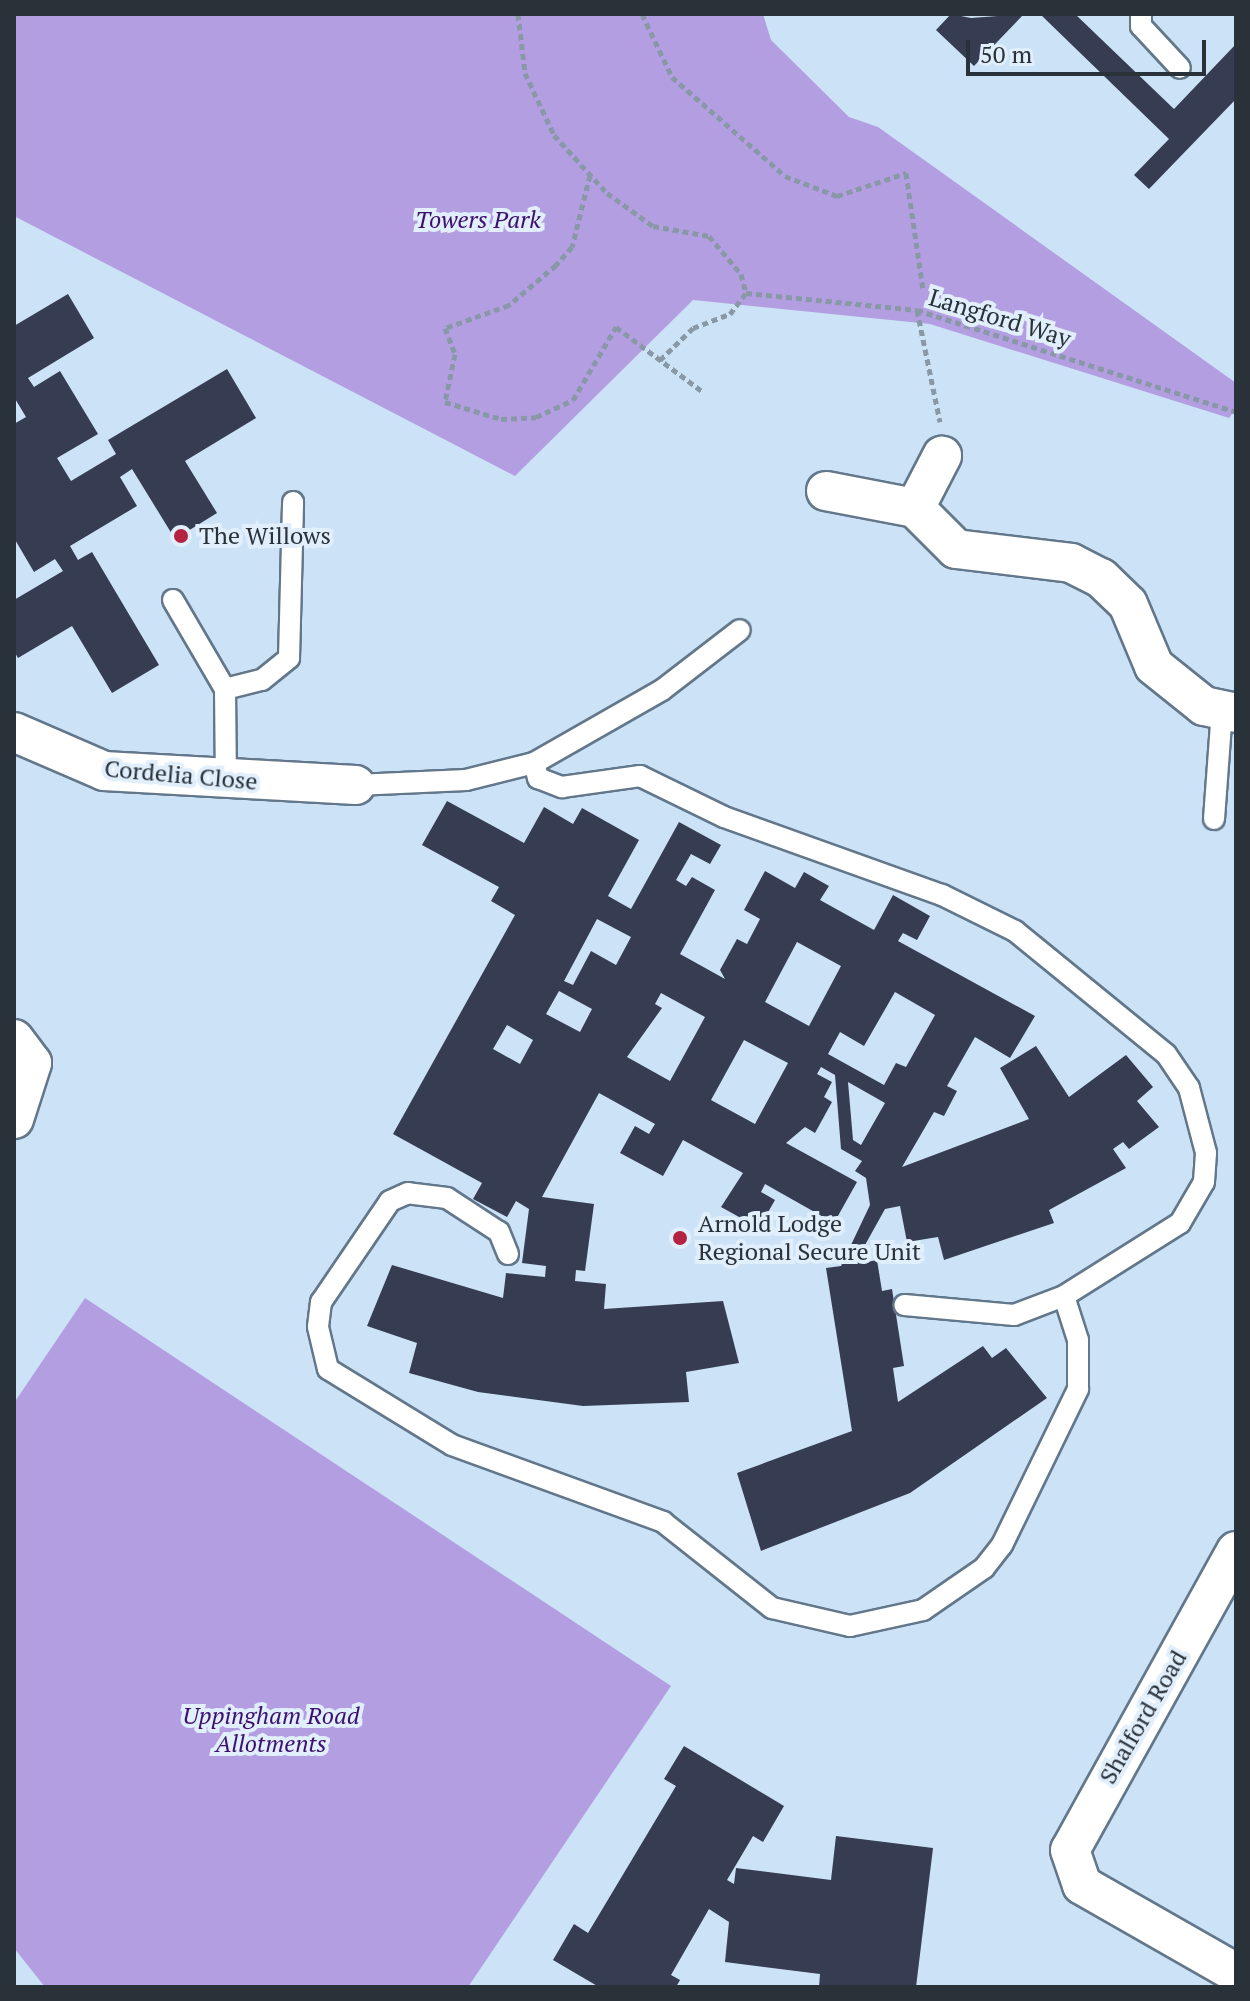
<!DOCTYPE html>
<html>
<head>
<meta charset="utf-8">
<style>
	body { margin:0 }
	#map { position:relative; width:1250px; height:2001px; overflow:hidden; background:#cce2f7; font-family:"PT Serif",serif }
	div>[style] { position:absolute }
	.green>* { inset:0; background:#b49ee2 }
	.building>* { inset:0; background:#363c51 }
	.path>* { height:5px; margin-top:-2.5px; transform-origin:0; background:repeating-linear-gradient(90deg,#8898a7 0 6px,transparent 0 10px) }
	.roads { filter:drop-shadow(2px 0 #63778a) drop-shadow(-2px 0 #63778a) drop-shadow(0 2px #63778a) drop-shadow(0 -2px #63778a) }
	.service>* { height:20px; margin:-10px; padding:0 10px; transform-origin:10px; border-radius:10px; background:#fff }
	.minor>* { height:38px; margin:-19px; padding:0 19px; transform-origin:19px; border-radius:19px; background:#fff }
	.dots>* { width:22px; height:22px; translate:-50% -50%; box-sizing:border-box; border:4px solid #e1eefb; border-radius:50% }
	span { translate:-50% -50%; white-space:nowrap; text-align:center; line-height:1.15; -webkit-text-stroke:8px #e1eefb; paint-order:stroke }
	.park-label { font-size:24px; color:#3d106f; font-style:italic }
	.street-label { font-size:24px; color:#293139 }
	.poi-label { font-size:24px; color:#293139 }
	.left { translate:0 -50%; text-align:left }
	.frame { position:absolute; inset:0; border:16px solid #293139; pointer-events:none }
	.scale { position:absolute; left:966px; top:40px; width:240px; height:36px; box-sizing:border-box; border:4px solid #293139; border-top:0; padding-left:10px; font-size:24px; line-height:28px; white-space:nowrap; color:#293139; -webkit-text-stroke:6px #e1eefb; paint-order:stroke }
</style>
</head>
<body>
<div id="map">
	<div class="green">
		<div style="clip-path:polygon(14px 14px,763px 14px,771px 40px,849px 117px,878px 127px,1236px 383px,1236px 408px,1229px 418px,930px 324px,693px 300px,515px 476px,14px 216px)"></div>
		<div style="clip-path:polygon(85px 1298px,671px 1686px,468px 1987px,45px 1987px,14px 1948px,14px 1403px)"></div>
	</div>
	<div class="building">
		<div style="clip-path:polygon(951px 14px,971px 18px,1024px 14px,974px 66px,936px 30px)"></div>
		<div style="clip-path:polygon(1040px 14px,1075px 14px,1174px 109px,1236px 44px,1236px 99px,1149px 189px,1134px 175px,1169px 139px)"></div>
		<div style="clip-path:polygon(68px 294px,94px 338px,28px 378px,34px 387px,60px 371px,98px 434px,57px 458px,71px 481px,116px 454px,108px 440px,227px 369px,256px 418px,185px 461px,217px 513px,175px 539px,132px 469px,120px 477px,137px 506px,70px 546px,78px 560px,92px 552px,159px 665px,112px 693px,72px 626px,18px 658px,14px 651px,14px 600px,63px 571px,55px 559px,34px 572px,14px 538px,14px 424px,26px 417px,14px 397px,14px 326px)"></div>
		<div style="clip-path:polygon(evenodd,447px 801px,524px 843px,544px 807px,573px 824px,582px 808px,639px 840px,608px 896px,631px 909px,679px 822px,721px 845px,710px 864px,691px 854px,676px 880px,686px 886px,692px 877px,715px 890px,680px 954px,725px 979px,720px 970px,737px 939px,747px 944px,760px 919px,744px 910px,765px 871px,795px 888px,804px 872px,829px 886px,820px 900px,874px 930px,893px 895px,930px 916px,917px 940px,903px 933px,898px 941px,1035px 1016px,1010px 1058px,975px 1037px,947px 1086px,957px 1091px,944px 1116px,934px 1112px,902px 1167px,1029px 1119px,1000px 1068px,1036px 1046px,1069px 1097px,1126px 1055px,1153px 1087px,1137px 1101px,1159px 1127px,1129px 1149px,1123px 1142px,1113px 1149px,1126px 1168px,1049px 1210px,1054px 1223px,944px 1260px,938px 1237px,907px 1242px,900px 1206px,885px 1209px,860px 1254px,862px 1263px,877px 1260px,882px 1291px,892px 1289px,904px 1366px,893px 1368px,898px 1402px,983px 1346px,992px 1358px,1006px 1348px,1047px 1398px,910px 1493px,761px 1551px,737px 1473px,852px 1431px,826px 1268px,841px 1266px,870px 1205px,866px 1178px,855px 1171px,862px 1161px,841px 1149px,835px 1075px,821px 1067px,817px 1074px,832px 1082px,824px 1097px,832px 1102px,815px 1133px,805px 1127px,786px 1143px,857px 1182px,834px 1223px,765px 1184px,761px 1192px,775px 1200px,759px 1228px,721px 1207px,743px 1173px,683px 1140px,663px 1176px,620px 1153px,635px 1126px,649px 1134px,655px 1124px,599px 1093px,542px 1197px,594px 1204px,585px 1271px,576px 1270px,575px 1281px,606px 1284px,604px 1309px,723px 1301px,739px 1363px,686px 1372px,689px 1402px,583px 1406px,478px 1392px,409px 1373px,417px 1343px,367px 1326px,392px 1265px,503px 1298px,506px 1273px,545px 1277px,546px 1266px,522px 1263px,529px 1209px,516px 1201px,507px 1217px,473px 1199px,482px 1183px,393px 1134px,515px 915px,491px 901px,499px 887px,422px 845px,447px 801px,597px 919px,631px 937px,616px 965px,591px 951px,573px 985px,564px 981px,597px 919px,447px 801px,797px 942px,841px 966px,809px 1026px,765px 1002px,797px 942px,447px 801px,559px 991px,592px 1009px,580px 1032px,546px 1014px,559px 991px,447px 801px,895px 992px,935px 1015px,906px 1067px,896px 1063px,884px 1085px,828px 1054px,840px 1032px,864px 1046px,895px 992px,447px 801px,661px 993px,705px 1017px,670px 1081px,627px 1057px,662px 1008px,655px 1004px,661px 993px,447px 801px,507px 1025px,533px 1040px,520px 1064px,493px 1049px,507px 1025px,447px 801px,744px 1040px,788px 1063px,755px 1124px,711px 1100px,744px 1040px,447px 801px,848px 1082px,885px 1103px,861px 1145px,853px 1140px,848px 1082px)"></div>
		<div style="clip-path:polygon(684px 1746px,784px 1806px,763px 1842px,753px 1836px,727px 1880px,734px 1884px,736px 1868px,831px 1880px,836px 1836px,933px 1848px,916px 1987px,819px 1987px,820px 1974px,725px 1962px,729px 1922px,709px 1909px,671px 1975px,680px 1980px,676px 1987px,599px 1987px,553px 1960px,574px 1924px,588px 1933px,676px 1786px,664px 1779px)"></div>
	</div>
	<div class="path">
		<div style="left:518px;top:14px;width:59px;rotate:83.2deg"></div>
		<div style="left:525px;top:73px;width:68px;rotate:64.9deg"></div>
		<div style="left:554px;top:135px;width:79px;rotate:47.6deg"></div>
		<div style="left:607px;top:193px;width:57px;rotate:35.7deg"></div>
		<div style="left:653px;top:226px;width:57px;rotate:10.1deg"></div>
		<div style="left:709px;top:236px;width:50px;rotate:49.9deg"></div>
		<div style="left:741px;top:274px;width:20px;rotate:75deg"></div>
		<div style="left:642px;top:14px;width:70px;rotate:64.5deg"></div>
		<div style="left:672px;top:77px;width:150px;rotate:41.2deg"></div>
		<div style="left:785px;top:176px;width:56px;rotate:21deg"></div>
		<div style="left:837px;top:196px;width:73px;rotate:-18.4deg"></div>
		<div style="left:906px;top:173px;width:117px;rotate:81.7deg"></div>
		<div style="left:590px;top:175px;width:74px;rotate:104deg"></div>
		<div style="left:572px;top:247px;width:24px;rotate:132deg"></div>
		<div style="left:556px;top:265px;width:62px;rotate:139.6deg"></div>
		<div style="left:509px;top:305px;width:68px;rotate:160.2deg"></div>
		<div style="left:445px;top:328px;width:28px;rotate:69deg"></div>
		<div style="left:455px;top:354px;width:49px;rotate:101.8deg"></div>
		<div style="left:445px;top:402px;width:59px;rotate:16.9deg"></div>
		<div style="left:501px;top:419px;width:35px;rotate:-3deg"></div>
		<div style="left:536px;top:417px;width:41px;rotate:-24.7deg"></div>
		<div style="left:573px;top:400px;width:85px;rotate:-59.5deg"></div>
		<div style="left:616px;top:327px;width:107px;rotate:36.7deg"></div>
		<div style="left:746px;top:293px;width:172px;rotate:5.7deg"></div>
		<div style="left:917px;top:310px;width:335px;rotate:17.7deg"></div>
		<div style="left:917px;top:310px;width:114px;rotate:78.4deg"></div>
		<div style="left:660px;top:360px;width:46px;rotate:-44.1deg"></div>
		<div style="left:693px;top:328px;width:40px;rotate:-21deg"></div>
		<div style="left:730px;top:314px;width:26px;rotate:-53deg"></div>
	</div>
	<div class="roads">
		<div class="service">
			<div style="left:1141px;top:14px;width:12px;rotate:90deg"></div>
			<div style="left:1141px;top:26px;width:57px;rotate:47.1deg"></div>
			<div style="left:173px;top:600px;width:103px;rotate:59.7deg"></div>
			<div style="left:225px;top:689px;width:93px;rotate:89.4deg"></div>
			<div style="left:225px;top:689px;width:38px;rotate:-14deg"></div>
			<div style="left:262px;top:680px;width:35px;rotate:-39deg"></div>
			<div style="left:289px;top:658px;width:156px;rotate:-88.5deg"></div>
			<div style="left:534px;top:763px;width:16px;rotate:75deg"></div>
			<div style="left:538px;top:778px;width:26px;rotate:21deg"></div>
			<div style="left:562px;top:787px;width:79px;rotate:-8deg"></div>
			<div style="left:640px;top:776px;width:93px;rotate:26deg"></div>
			<div style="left:724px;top:817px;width:232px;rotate:19.7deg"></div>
			<div style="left:942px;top:895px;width:81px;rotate:26.3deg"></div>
			<div style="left:1015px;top:931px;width:195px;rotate:39.2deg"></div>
			<div style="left:1166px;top:1054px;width:41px;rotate:55.9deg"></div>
			<div style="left:1189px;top:1088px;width:67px;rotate:75.3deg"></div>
			<div style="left:1206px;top:1153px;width:29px;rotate:94deg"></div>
			<div style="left:1204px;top:1182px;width:48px;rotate:120.3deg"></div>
			<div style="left:1180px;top:1223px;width:137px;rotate:147.8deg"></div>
			<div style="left:1064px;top:1296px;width:53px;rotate:159.2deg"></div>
			<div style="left:1014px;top:1315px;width:110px;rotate:-174.8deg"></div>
			<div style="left:356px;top:785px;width:110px;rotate:-2.6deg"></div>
			<div style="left:466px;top:780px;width:70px;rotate:-14deg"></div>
			<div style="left:534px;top:763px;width:147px;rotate:-29.7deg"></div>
			<div style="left:662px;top:690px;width:98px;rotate:-37.6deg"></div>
			<div style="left:1214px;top:819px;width:109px;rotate:-85.8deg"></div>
			<div style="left:508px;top:1254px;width:24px;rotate:-112deg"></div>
			<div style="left:499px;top:1232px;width:62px;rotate:-146.8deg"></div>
			<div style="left:447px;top:1198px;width:39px;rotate:-173deg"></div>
			<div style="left:408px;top:1193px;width:20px;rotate:156deg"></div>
			<div style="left:390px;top:1201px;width:122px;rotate:124.3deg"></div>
			<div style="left:321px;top:1302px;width:25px;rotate:97deg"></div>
			<div style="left:318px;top:1327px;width:43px;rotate:76.6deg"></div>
			<div style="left:328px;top:1369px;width:145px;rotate:31.5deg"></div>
			<div style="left:452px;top:1445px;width:225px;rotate:20deg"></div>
			<div style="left:663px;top:1522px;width:139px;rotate:38.3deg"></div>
			<div style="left:772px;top:1608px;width:80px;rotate:13deg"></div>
			<div style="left:850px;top:1626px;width:75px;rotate:-12.4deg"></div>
			<div style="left:923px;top:1610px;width:74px;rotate:-34.5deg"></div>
			<div style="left:984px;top:1568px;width:29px;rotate:-52deg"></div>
			<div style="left:1002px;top:1545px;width:174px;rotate:-64deg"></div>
			<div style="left:1078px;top:1389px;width:49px;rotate:-90deg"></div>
			<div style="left:1078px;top:1340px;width:46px;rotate:-107.7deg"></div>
		</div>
		<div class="minor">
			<div style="left:826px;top:491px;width:91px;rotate:10.8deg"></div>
			<div style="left:915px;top:508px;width:58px;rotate:45deg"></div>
			<div style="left:956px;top:549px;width:116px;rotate:6.9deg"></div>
			<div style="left:1071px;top:563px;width:34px;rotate:27deg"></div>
			<div style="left:1101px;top:578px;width:37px;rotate:44deg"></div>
			<div style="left:1128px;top:604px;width:67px;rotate:67.2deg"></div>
			<div style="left:1154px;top:666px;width:64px;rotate:38.7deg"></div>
			<div style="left:1204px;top:706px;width:33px;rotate:12deg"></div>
			<div style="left:915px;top:508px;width:59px;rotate:-62.6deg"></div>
			<div style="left:14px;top:732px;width:98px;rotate:23.4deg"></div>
			<div style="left:104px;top:771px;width:252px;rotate:3.2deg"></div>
			<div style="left:14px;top:1039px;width:30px;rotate:53deg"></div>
			<div style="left:32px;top:1063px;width:59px;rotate:107.8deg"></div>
			<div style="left:1236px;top:1551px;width:342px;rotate:119deg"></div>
			<div style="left:1070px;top:1850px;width:37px;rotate:71deg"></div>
			<div style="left:1082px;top:1885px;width:177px;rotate:29.7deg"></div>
		</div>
	</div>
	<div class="dots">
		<div style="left:181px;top:536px;background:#b52343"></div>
		<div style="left:680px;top:1238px;background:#b52343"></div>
	</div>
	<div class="park-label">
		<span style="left:478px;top:220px">Towers Park</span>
		<span style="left:271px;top:1730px">Uppingham Road<br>Allotments</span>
	</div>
	<div class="street-label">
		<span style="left:1000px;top:318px;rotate:17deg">Langford Way</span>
		<span style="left:181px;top:775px;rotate:5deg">Cordelia Close</span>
		<span style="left:1143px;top:1717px;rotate:-60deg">Shalford Road</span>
	</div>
	<div class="poi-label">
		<span class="left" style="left:199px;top:536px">The Willows</span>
		<span class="left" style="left:698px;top:1238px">Arnold Lodge<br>Regional Secure Unit</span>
	</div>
	<div class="frame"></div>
	<div class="scale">50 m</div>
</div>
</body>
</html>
